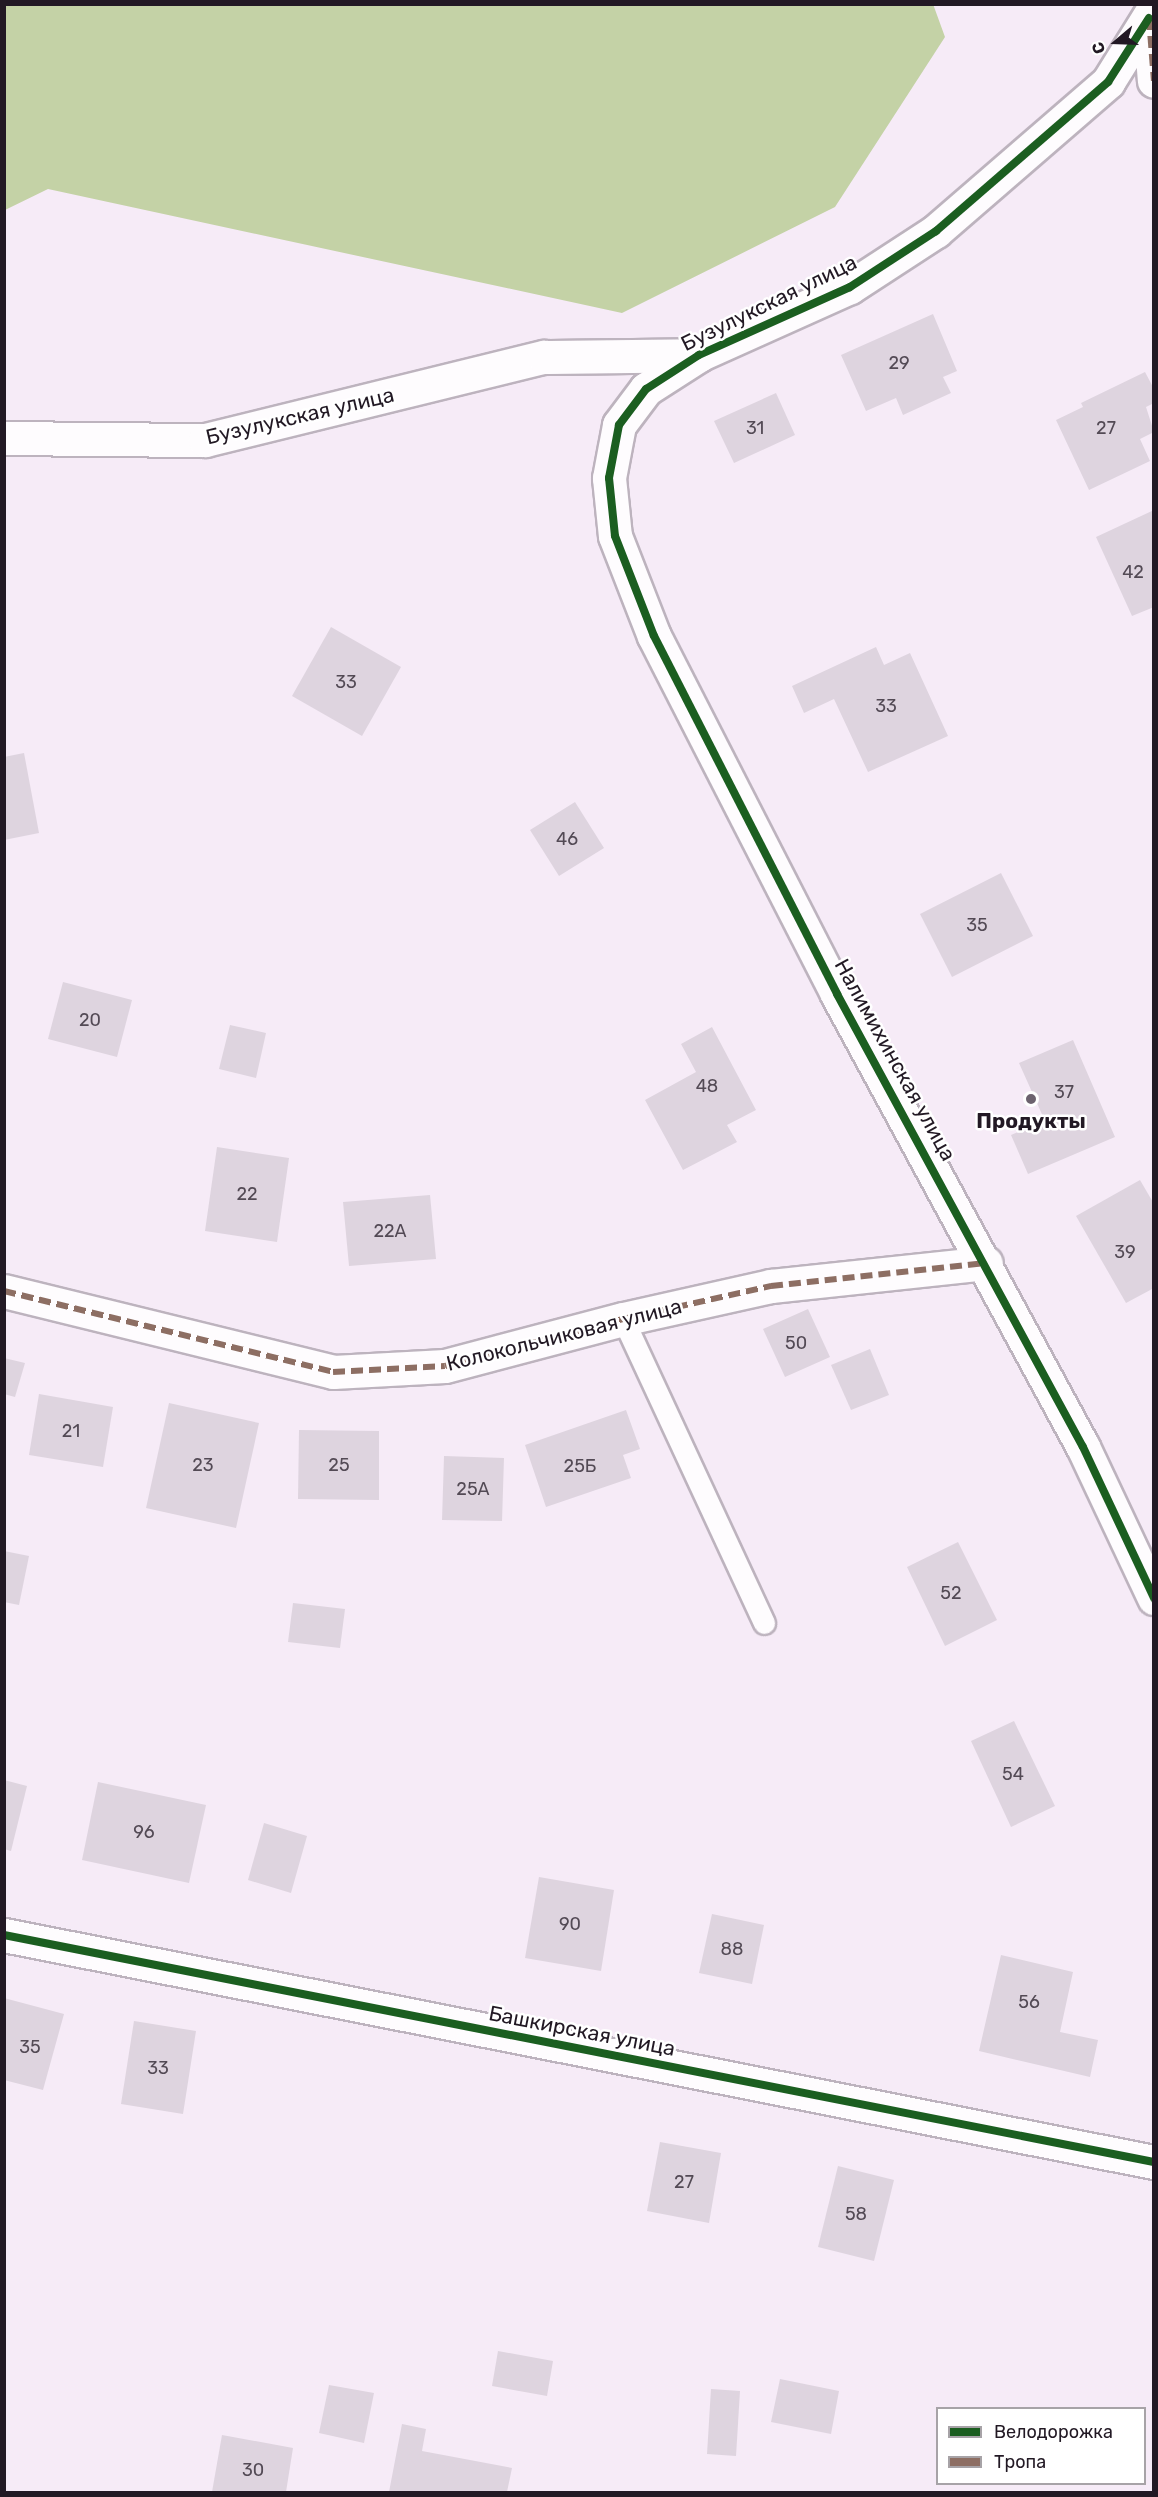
<!DOCTYPE html>
<html>
<head>
<meta charset="utf-8">
<style>
	body { margin:0 }
	#map { position:relative; width:1158px; height:2497px; overflow:hidden; background:#f6ebf7; font-family:Rubik,sans-serif }
	div>[style] { position:absolute }
	.forest>* { inset:0; background:#c4d2a6 }
	.building>* { inset:0; background:#ded4df }
	.roads { filter:drop-shadow(2px 0 #bdb3be) drop-shadow(-2px 0 #bdb3be) drop-shadow(0 2px #bdb3be) drop-shadow(0 -2px #bdb3be) }
	.service>* { height:21px; margin:-10.5px; padding:0 10.5px; transform-origin:10.5px; border-radius:10.5px; background:#fefcfe }
	.minor>* { height:33px; margin:-16.5px; padding:0 16.5px; transform-origin:16.5px; border-radius:16.5px; background:#fefcfe }
	.tertiary>* { height:33px; margin:-16.5px; padding:0 16.5px; transform-origin:16.5px; border-radius:16.5px; background:#fefcfe }
	.quiet>* { height:6px; margin-top:-3px; transform-origin:0; background:repeating-linear-gradient(90deg,#8d6e63 0 12px,transparent 0 18px) }
	.cycleway>* { height:8px; margin:-4px; padding:0 4px; transform-origin:4px; border-radius:4px; background:#1b5e20 }
	.dots>* { width:16px; height:16px; translate:-50% -50%; box-sizing:border-box; border:3px solid #fff; border-radius:50% }
	span { translate:-50% -50%; white-space:nowrap; text-align:center; line-height:1.15; -webkit-text-stroke:5px #fff; paint-order:stroke }
	.number-label { font-size:18px; color:#534a55 }
	.number-label span { -webkit-text-stroke-width:0 }
	.street-label { font-size:21px; color:#221924 }
	.poi-label { font-size:21px; color:#221924; font-weight:700 }
	.frame { position:absolute; inset:0; border:6px solid #221924; pointer-events:none }
	.legend { position:absolute; left:936px; top:2407px; width:210px; height:78px; box-sizing:border-box; background:#fff; border:2px solid #a7a3a7; margin:0; padding:8px 10px; list-style:none; font-size:18px; color:#221924 }
	.legend li { display:flex; align-items:center; gap:12px; height:30px }
	.legend b { width:30px; border:2px solid #a7a3a7 }
	.north { position:absolute; left:1086px; top:12px; width:60px; height:60px; -webkit-text-stroke:4px #fff; paint-order:stroke; rotate:251deg; font-size:16px; font-weight:700; line-height:24px; text-align:center; color:#221924 }
	.north::after { content:''; display:block; margin:auto; width:21px; height:27px; background:#221924; clip-path:polygon(50% 0,100% 100%,50% 72%,0 100%) }
</style>
</head>
<body>
<div id="map">
	<div class="forest">
		<div style="clip-path:polygon(933px 4px,945px 37px,835px 207px,622px 313px,48px 189px,5px 210px,5px 5px)"></div>
	</div>
	<div class="building">
		<div style="clip-path:polygon(933px 314px,957px 371px,943px 377px,951px 393px,903px 415px,896px 398px,866px 411px,841px 355px)"></div>
		<div style="clip-path:polygon(1145px 372px,1154px 389px,1154px 403px,1146px 407px,1154px 432px,1140px 439px,1150px 461px,1089px 490px,1056px 420px,1083px 407px,1081px 403px)"></div>
		<div style="clip-path:polygon(776px 393px,795px 435px,734px 463px,714px 421px)"></div>
		<div style="clip-path:polygon(1154px 510px,1154px 607px,1132px 616px,1096px 537px)"></div>
		<div style="clip-path:polygon(331px 627px,401px 667px,362px 736px,292px 696px)"></div>
		<div style="clip-path:polygon(876px 647px,884px 665px,910px 653px,948px 736px,868px 772px,834px 699px,804px 713px,792px 686px)"></div>
		<div style="clip-path:polygon(24px 753px,39px 833px,4px 840px,4px 757px)"></div>
		<div style="clip-path:polygon(575px 802px,604px 848px,559px 876px,530px 830px)"></div>
		<div style="clip-path:polygon(1001px 873px,1033px 936px,952px 977px,920px 914px)"></div>
		<div style="clip-path:polygon(63px 982px,132px 1000px,117px 1057px,48px 1039px)"></div>
		<div style="clip-path:polygon(230px 1025px,266px 1033px,256px 1078px,219px 1069px)"></div>
		<div style="clip-path:polygon(712px 1027px,756px 1110px,727px 1125px,737px 1142px,683px 1170px,645px 1100px,696px 1072px,681px 1044px)"></div>
		<div style="clip-path:polygon(1073px 1040px,1115px 1137px,1028px 1174px,1011px 1135px,1045px 1121px,1019px 1063px)"></div>
		<div style="clip-path:polygon(217px 1147px,289px 1158px,277px 1242px,205px 1231px)"></div>
		<div style="clip-path:polygon(1140px 1180px,1154px 1204px,1154px 1288px,1126px 1303px,1076px 1216px)"></div>
		<div style="clip-path:polygon(430px 1195px,436px 1259px,349px 1266px,343px 1202px)"></div>
		<div style="clip-path:polygon(808px 1309px,830px 1357px,785px 1377px,763px 1329px)"></div>
		<div style="clip-path:polygon(870px 1349px,889px 1395px,851px 1410px,831px 1365px)"></div>
		<div style="clip-path:polygon(4px 1358px,25px 1363px,15px 1397px,4px 1394px)"></div>
		<div style="clip-path:polygon(39px 1394px,113px 1407px,103px 1467px,29px 1455px)"></div>
		<div style="clip-path:polygon(169px 1403px,259px 1423px,236px 1528px,146px 1508px)"></div>
		<div style="clip-path:polygon(626px 1410px,640px 1449px,623px 1455px,631px 1478px,546px 1507px,525px 1445px)"></div>
		<div style="clip-path:polygon(299px 1430px,379px 1431px,379px 1500px,298px 1499px)"></div>
		<div style="clip-path:polygon(444px 1456px,504px 1458px,502px 1521px,442px 1520px)"></div>
		<div style="clip-path:polygon(958px 1542px,997px 1620px,945px 1646px,907px 1567px)"></div>
		<div style="clip-path:polygon(4px 1551px,29px 1556px,19px 1605px,4px 1602px)"></div>
		<div style="clip-path:polygon(293px 1603px,345px 1609px,340px 1648px,288px 1642px)"></div>
		<div style="clip-path:polygon(1014px 1721px,1055px 1806px,1011px 1827px,971px 1741px)"></div>
		<div style="clip-path:polygon(4px 1780px,27px 1786px,11px 1851px,4px 1849px)"></div>
		<div style="clip-path:polygon(98px 1782px,206px 1805px,189px 1883px,82px 1860px)"></div>
		<div style="clip-path:polygon(264px 1823px,307px 1836px,291px 1893px,248px 1880px)"></div>
		<div style="clip-path:polygon(539px 1877px,614px 1890px,601px 1971px,525px 1958px)"></div>
		<div style="clip-path:polygon(712px 1914px,764px 1925px,752px 1984px,699px 1973px)"></div>
		<div style="clip-path:polygon(1001px 1955px,1073px 1972px,1060px 2032px,1098px 2040px,1090px 2077px,979px 2051px)"></div>
		<div style="clip-path:polygon(4px 1998px,64px 2014px,43px 2090px,4px 2080px)"></div>
		<div style="clip-path:polygon(134px 2021px,196px 2031px,183px 2114px,121px 2104px)"></div>
		<div style="clip-path:polygon(660px 2142px,721px 2153px,709px 2223px,647px 2211px)"></div>
		<div style="clip-path:polygon(838px 2166px,894px 2180px,874px 2261px,818px 2247px)"></div>
		<div style="clip-path:polygon(498px 2351px,553px 2361px,547px 2396px,492px 2386px)"></div>
		<div style="clip-path:polygon(780px 2379px,839px 2391px,831px 2434px,771px 2422px)"></div>
		<div style="clip-path:polygon(329px 2385px,374px 2393px,364px 2443px,319px 2433px)"></div>
		<div style="clip-path:polygon(711px 2389px,740px 2391px,736px 2456px,707px 2454px)"></div>
		<div style="clip-path:polygon(402px 2424px,426px 2429px,422px 2451px,512px 2468px,507px 2492px,389px 2492px)"></div>
		<div style="clip-path:polygon(222px 2435px,293px 2448px,286px 2492px,212px 2492px)"></div>
	</div>
	<div class="roads">
		<div class="service">
			<div style="left:623px;top:1319px;width:335px;rotate:65.1deg"></div>
		</div>
		<div class="minor">
			<div style="left:1149px;top:18px;width:63px;rotate:85.5deg"></div>
			<div style="left:4px;top:438px;width:201px;rotate:0.6deg"></div>
			<div style="left:205px;top:440px;width:349px;rotate:-13.8deg"></div>
			<div style="left:544px;top:357px;width:155px;rotate:-0.7deg"></div>
			<div style="left:4px;top:1291px;width:339px;rotate:13.8deg"></div>
			<div style="left:333px;top:1372px;width:112px;rotate:-3.1deg"></div>
			<div style="left:445px;top:1366px;width:184px;rotate:-14.8deg"></div>
			<div style="left:623px;top:1319px;width:152px;rotate:-12.6deg"></div>
			<div style="left:771px;top:1286px;width:216px;rotate:-6.1deg"></div>
			<div style="left:4px;top:1935px;width:1172px;rotate:11.17deg"></div>
		</div>
		<div class="tertiary">
			<div style="left:1154px;top:8px;width:87px;rotate:121.9deg"></div>
			<div style="left:1108px;top:82px;width:228px;rotate:139.1deg"></div>
			<div style="left:936px;top:231px;width:103px;rotate:146.9deg"></div>
			<div style="left:850px;top:287px;width:166px;rotate:155.8deg"></div>
			<div style="left:699px;top:355px;width:63px;rotate:147.3deg"></div>
			<div style="left:646px;top:389px;width:45px;rotate:126.9deg"></div>
			<div style="left:619px;top:425px;width:54px;rotate:100.7deg"></div>
			<div style="left:609px;top:478px;width:58px;rotate:84.1deg"></div>
			<div style="left:615px;top:536px;width:107px;rotate:68.7deg"></div>
			<div style="left:654px;top:636px;width:402px;rotate:62.9deg"></div>
			<div style="left:837px;top:994px;width:515px;rotate:61.5deg"></div>
			<div style="left:1083px;top:1447px;width:167px;rotate:64.8deg"></div>
		</div>
	</div>
	<div class="quiet">
		<div style="left:1149px;top:18px;width:63px;rotate:85.5deg"></div>
		<div style="left:4px;top:1291px;width:339px;rotate:13.8deg"></div>
		<div style="left:333px;top:1372px;width:112px;rotate:-3.1deg"></div>
		<div style="left:445px;top:1366px;width:184px;rotate:-14.8deg"></div>
		<div style="left:623px;top:1319px;width:152px;rotate:-12.6deg"></div>
		<div style="left:771px;top:1286px;width:216px;rotate:-6.1deg"></div>
	</div>
	<div class="cycleway">
		<div style="left:1149px;top:18px;width:76px;rotate:122.6deg"></div>
		<div style="left:1108px;top:82px;width:228px;rotate:139.1deg"></div>
		<div style="left:936px;top:231px;width:103px;rotate:146.9deg"></div>
		<div style="left:850px;top:287px;width:166px;rotate:155.8deg"></div>
		<div style="left:699px;top:355px;width:63px;rotate:147.3deg"></div>
		<div style="left:646px;top:389px;width:45px;rotate:126.9deg"></div>
		<div style="left:619px;top:425px;width:54px;rotate:100.7deg"></div>
		<div style="left:609px;top:478px;width:58px;rotate:84.1deg"></div>
		<div style="left:615px;top:536px;width:107px;rotate:68.7deg"></div>
		<div style="left:654px;top:636px;width:402px;rotate:62.9deg"></div>
		<div style="left:837px;top:994px;width:515px;rotate:61.5deg"></div>
		<div style="left:1083px;top:1447px;width:167px;rotate:64.8deg"></div>
		<div style="left:4px;top:1935px;width:1172px;rotate:11.17deg"></div>
	</div>
	<div class="dots">
		<div style="left:1031px;top:1099px;background:#6c626e"></div>
	</div>
	<div class="number-label">
		<span style="left:899px;top:363px">29</span>
		<span style="left:755px;top:428px">31</span>
		<span style="left:1106px;top:428px">27</span>
		<span style="left:1133px;top:572px">42</span>
		<span style="left:346px;top:682px">33</span>
		<span style="left:886px;top:706px">33</span>
		<span style="left:567px;top:839px">46</span>
		<span style="left:977px;top:925px">35</span>
		<span style="left:90px;top:1020px">20</span>
		<span style="left:707px;top:1086px">48</span>
		<span style="left:1064px;top:1092px">37</span>
		<span style="left:247px;top:1194px">22</span>
		<span style="left:390px;top:1231px">22А</span>
		<span style="left:1125px;top:1252px">39</span>
		<span style="left:796px;top:1343px">50</span>
		<span style="left:71px;top:1431px">21</span>
		<span style="left:203px;top:1465px">23</span>
		<span style="left:339px;top:1465px">25</span>
		<span style="left:580px;top:1466px">25Б</span>
		<span style="left:473px;top:1489px">25А</span>
		<span style="left:951px;top:1593px">52</span>
		<span style="left:1013px;top:1774px">54</span>
		<span style="left:144px;top:1832px">96</span>
		<span style="left:570px;top:1924px">90</span>
		<span style="left:732px;top:1949px">88</span>
		<span style="left:1029px;top:2002px">56</span>
		<span style="left:30px;top:2047px">35</span>
		<span style="left:158px;top:2068px">33</span>
		<span style="left:684px;top:2182px">27</span>
		<span style="left:856px;top:2214px">58</span>
		<span style="left:253px;top:2470px">30</span>
	</div>
	<div class="street-label">
		<span style="left:769px;top:303px;rotate:-26deg">Бузулукская улица</span>
		<span style="left:300px;top:416px;rotate:-13deg">Бузулукская улица</span>
		<span style="left:895px;top:1060px;rotate:61deg">Налимихинская улица</span>
		<span style="left:564px;top:1335px;rotate:-14deg">Колокольчиковая улица</span>
		<span style="left:582px;top:2031px;rotate:11deg">Башкирская улица</span>
	</div>
	<div class="poi-label">
		<span style="left:1031px;top:1121px">Продукты</span>
	</div>
	<div class="frame"></div>
	<ul class="legend">
	<li><b style="height:8px;background:#1b5e20"></b>Велодорожка</li>
	<li><b style="height:8px;background:#8d6e63"></b>Тропа</li>
	</ul>
	<div class="north">С</div>
</div>
</body>
</html>
